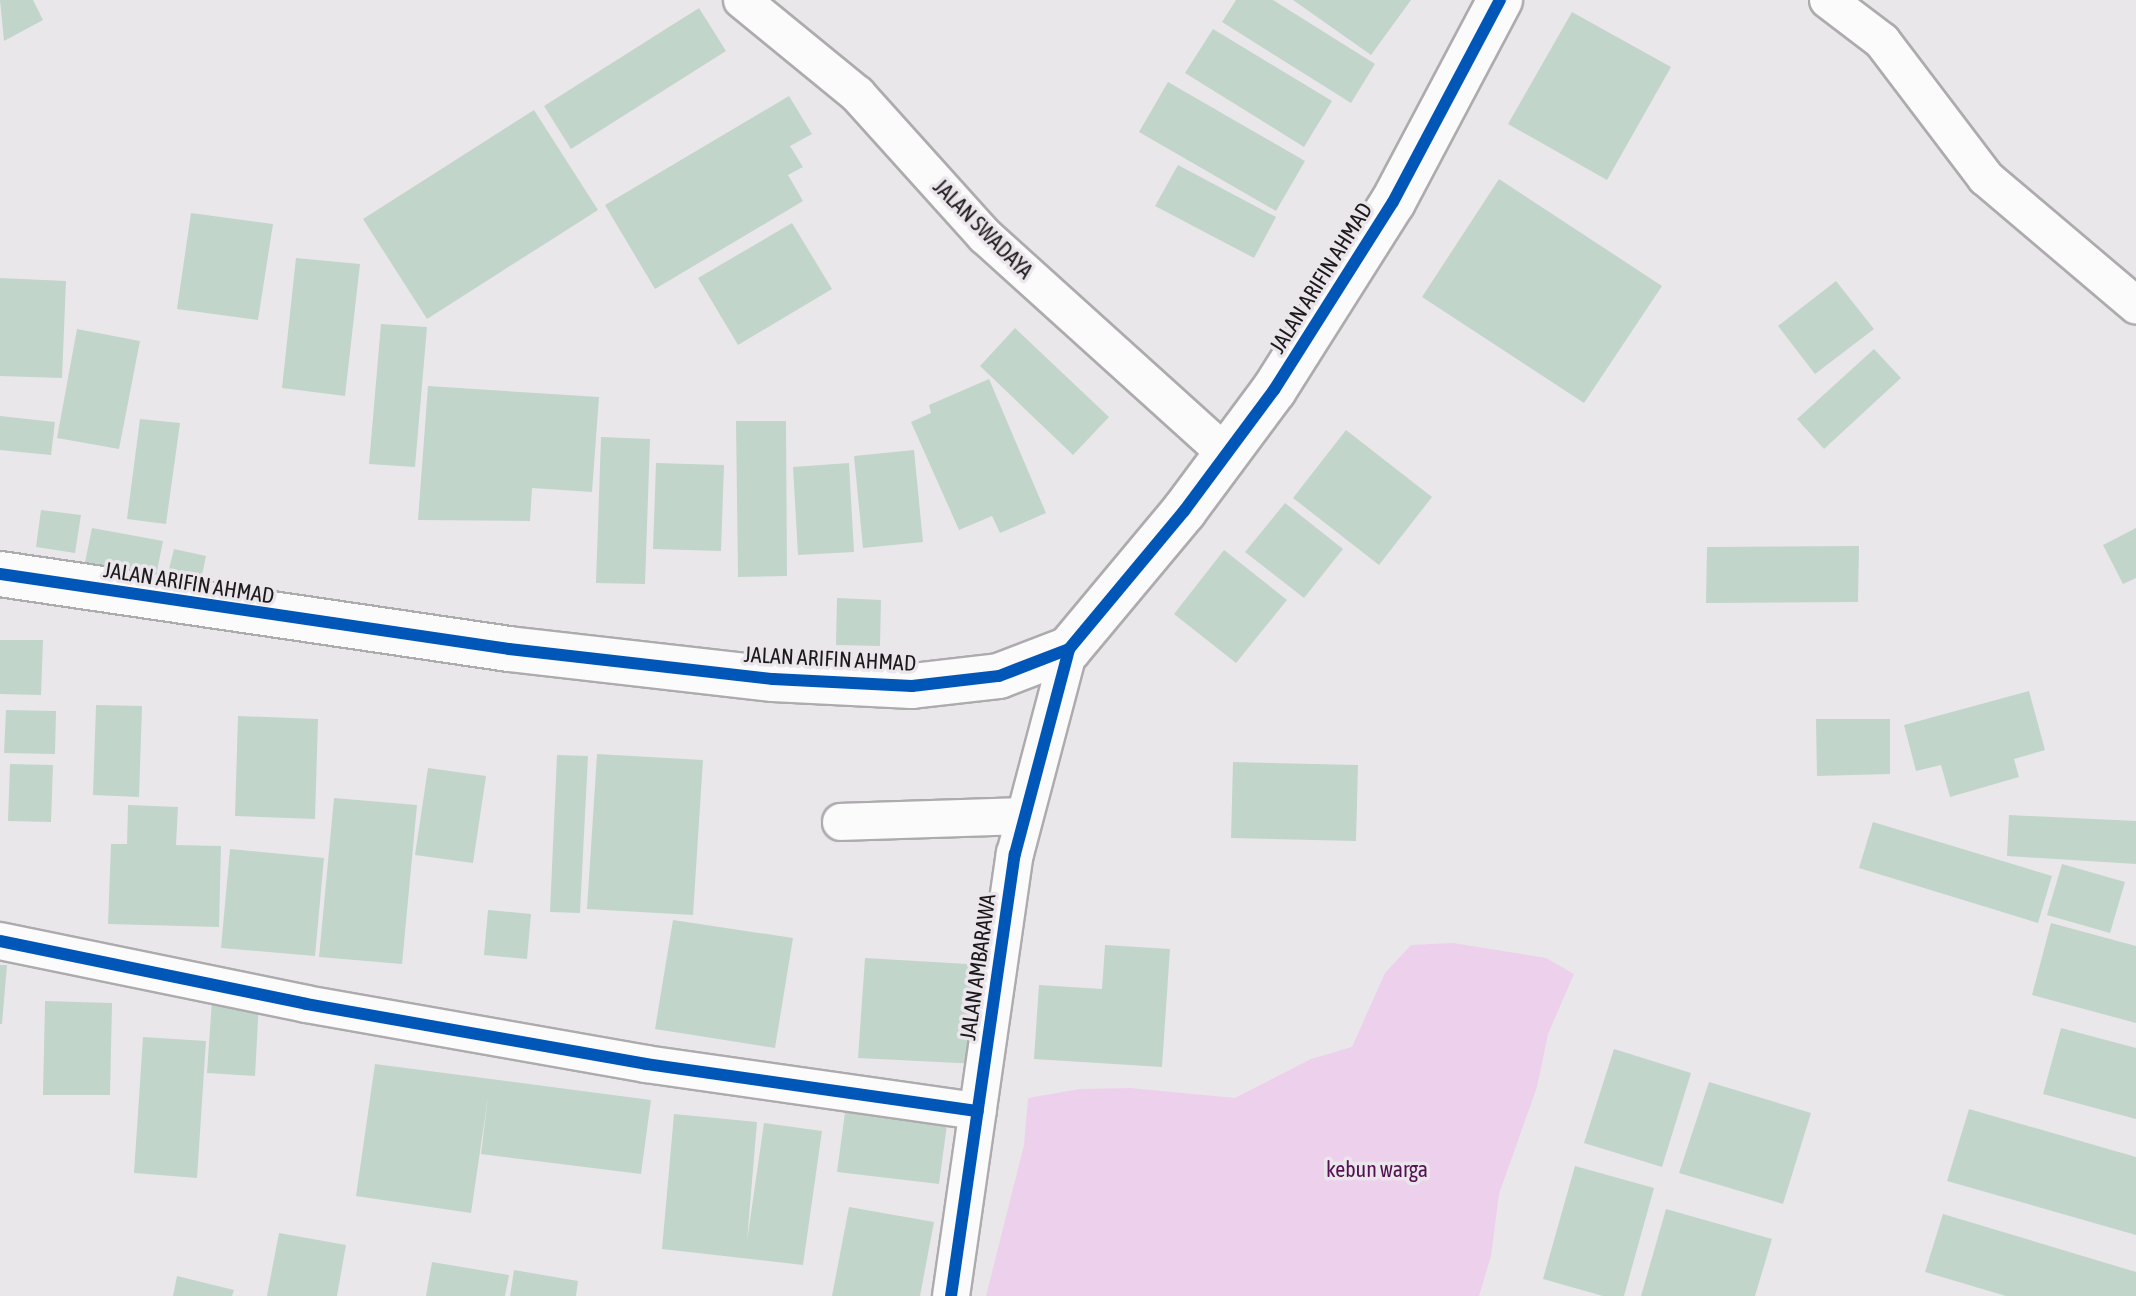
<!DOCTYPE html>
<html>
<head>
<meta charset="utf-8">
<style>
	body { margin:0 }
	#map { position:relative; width:2136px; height:1296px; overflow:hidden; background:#eae7ea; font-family:"Asap Condensed",sans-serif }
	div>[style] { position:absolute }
	.green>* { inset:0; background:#edd0eb }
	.building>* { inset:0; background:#c2d5cb }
	.roads { filter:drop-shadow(2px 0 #adabad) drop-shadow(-2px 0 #adabad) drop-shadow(0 2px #adabad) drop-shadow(0 -2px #adabad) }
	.minor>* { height:36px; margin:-18px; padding:0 18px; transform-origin:18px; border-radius:18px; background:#fcfbfc }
	.tertiary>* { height:44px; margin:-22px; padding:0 22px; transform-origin:22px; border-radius:22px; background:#fcfbfc }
	.cycleway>* { height:12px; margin:-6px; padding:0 6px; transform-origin:6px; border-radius:6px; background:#0057b8 }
	span { translate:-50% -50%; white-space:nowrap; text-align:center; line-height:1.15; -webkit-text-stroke:7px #ebe6eb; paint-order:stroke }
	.street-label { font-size:22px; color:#1c1a1c }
	.park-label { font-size:22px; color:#541051 }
</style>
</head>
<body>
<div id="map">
	<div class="green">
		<div style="clip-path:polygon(1453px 943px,1546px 958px,1574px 974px,1548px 1034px,1537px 1087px,1499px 1194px,1491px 1256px,1479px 1296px,986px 1296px,1024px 1145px,1028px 1098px,1080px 1089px,1130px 1088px,1235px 1098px,1311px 1059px,1352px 1047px,1385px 973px,1411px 945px)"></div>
	</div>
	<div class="building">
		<div style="clip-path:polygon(0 0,33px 0,43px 20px,4px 41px)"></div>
		<div style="clip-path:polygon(1236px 0,1273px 0,1375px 64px,1351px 103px,1222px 22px)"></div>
		<div style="clip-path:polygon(1293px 0,1411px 0,1371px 55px)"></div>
		<div style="clip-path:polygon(699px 8px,726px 51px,571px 149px,544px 106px)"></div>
		<div style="clip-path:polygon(1572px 12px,1671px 67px,1607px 180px,1508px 124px)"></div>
		<div style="clip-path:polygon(1213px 29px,1332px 101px,1304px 147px,1185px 73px)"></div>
		<div style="clip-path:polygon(1168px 82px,1305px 161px,1276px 211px,1139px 132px)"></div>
		<div style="clip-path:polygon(789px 96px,812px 134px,790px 146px,803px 167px,788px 175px,803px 201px,655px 289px,605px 205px)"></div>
		<div style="clip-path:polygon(534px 110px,598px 210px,427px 319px,363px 219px)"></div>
		<div style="clip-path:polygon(1178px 165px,1276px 217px,1254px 258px,1155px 206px)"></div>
		<div style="clip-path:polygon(1499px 179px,1662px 286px,1584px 403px,1422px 297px)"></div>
		<div style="clip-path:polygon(191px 213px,273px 224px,258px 320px,177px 309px)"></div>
		<div style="clip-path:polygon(792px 223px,832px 289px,738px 345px,698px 278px)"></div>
		<div style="clip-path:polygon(296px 258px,360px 264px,345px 396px,282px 388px)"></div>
		<div style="clip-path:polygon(0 278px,66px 281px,62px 378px,0 376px)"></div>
		<div style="clip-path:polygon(1836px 281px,1874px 329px,1815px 374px,1778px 326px)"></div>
		<div style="clip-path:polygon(381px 324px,427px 327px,415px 467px,369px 464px)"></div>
		<div style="clip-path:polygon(1015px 328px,1109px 417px,1073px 455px,980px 366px)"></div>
		<div style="clip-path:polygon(77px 329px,140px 341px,119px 449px,57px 438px)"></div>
		<div style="clip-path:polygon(1874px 349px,1901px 378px,1824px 449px,1797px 419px)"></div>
		<div style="clip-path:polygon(989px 379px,1046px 513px,1000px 533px,992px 516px,959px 530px,911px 422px,931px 413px,929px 405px)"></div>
		<div style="clip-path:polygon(428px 386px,599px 397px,592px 492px,532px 488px,530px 521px,418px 520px)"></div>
		<div style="clip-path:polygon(0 416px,55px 422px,51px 455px,0 450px)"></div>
		<div style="clip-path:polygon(140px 419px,180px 423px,166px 524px,127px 519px)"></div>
		<div style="clip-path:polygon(736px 421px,786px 421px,787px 576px,738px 577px)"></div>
		<div style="clip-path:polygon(1346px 430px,1432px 497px,1379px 565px,1293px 498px)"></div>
		<div style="clip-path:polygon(601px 437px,650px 439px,645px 584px,596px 583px)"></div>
		<div style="clip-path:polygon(914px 450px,923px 542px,863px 548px,854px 456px)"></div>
		<div style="clip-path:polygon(656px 463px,724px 465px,721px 551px,653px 549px)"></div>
		<div style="clip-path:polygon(849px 463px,854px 552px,798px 555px,793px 467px)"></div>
		<div style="clip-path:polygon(1285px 503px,1343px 549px,1304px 598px,1245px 552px)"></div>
		<div style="clip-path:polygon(41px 510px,81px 515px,75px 553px,36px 547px)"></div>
		<div style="clip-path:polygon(92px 528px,163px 541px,156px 576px,85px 562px)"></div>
		<div style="clip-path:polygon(2136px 528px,2136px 578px,2123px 584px,2103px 545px)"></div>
		<div style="clip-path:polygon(1859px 546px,1858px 602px,1706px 603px,1707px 547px)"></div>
		<div style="clip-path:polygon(174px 549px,206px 556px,201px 580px,168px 573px)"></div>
		<div style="clip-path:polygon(1224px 550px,1287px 600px,1236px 663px,1174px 614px)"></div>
		<div style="clip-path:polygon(837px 598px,881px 600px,880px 646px,836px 645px)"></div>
		<div style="clip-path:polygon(0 640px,43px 640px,41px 695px,0 694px)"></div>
		<div style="clip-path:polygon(2029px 691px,2045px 750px,2014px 759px,2019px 777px,1950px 797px,1941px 765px,1916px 771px,1904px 725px)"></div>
		<div style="clip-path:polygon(96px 705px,142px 706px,139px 797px,93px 795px)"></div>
		<div style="clip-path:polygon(6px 710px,56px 711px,55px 754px,4px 753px)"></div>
		<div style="clip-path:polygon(238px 716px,318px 719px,315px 819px,235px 816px)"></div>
		<div style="clip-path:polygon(1816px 719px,1890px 719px,1890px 774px,1817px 776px)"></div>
		<div style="clip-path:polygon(597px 754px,703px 760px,693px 915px,587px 909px)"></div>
		<div style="clip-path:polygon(557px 755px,588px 756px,580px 913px,550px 912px)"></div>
		<div style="clip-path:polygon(1233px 762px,1358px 765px,1356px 841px,1231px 838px)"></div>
		<div style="clip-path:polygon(10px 764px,53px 765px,51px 822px,8px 821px)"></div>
		<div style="clip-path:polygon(428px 768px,486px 776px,473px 863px,415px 855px)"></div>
		<div style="clip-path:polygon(334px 798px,417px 805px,402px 964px,319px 957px)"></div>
		<div style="clip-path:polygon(128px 805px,178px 807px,176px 845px,221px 846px,219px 927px,108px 924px,111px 844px,127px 844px)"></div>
		<div style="clip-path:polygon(2009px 815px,2136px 821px,2136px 864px,2007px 856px)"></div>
		<div style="clip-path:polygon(1873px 822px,2052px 876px,2038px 923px,1859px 868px)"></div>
		<div style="clip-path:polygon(230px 849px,324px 858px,315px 956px,221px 948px)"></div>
		<div style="clip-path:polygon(2062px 864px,2125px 882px,2110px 933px,2047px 915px)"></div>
		<div style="clip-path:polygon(488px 910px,531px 914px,527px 959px,484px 955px)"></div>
		<div style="clip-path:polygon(673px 920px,793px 938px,775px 1048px,655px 1029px)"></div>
		<div style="clip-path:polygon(2051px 923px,2136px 946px,2136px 1023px,2032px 995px)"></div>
		<div style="clip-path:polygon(1105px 945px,1170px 949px,1162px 1067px,1034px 1059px,1039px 985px,1102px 989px)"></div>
		<div style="clip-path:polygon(865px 958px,985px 965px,978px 1064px,858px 1058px)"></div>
		<div style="clip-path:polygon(0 965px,7px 965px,2px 1024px,0 1024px)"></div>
		<div style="clip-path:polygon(212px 1000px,259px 1002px,255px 1076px,207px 1073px)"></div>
		<div style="clip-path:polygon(45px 1001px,112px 1003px,110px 1095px,43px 1095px)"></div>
		<div style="clip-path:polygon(2061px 1028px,2136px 1048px,2136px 1119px,2043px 1094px)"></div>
		<div style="clip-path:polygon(143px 1037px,206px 1041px,197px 1178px,134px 1173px)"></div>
		<div style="clip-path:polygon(1614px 1049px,1691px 1073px,1662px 1167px,1584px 1143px)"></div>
		<div style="clip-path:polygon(375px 1064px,651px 1100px,641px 1174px,481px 1154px,488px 1097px,471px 1213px,356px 1196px)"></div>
		<div style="clip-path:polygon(1709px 1082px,1811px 1113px,1783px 1204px,1679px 1173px)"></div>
		<div style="clip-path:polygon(846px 1105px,948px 1117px,939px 1184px,837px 1172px)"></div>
		<div style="clip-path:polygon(1969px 1109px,2136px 1157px,2136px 1235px,1947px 1181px)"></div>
		<div style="clip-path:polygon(674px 1114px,757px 1122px,747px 1241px,764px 1123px,822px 1131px,803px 1265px,662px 1249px)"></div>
		<div style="clip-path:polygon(1575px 1166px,1654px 1188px,1624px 1296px,1603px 1296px,1543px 1279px)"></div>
		<div style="clip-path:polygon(849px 1207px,934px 1222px,920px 1296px,832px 1296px)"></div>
		<div style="clip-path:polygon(1666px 1209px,1772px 1239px,1755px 1296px,1641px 1296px)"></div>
		<div style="clip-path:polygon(1943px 1214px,2136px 1272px,2136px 1296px,2006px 1296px,1925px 1272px)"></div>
		<div style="clip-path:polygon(279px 1233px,346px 1245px,337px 1296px,267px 1296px)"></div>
		<div style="clip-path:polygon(432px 1262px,509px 1275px,505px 1296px,426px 1296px)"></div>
		<div style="clip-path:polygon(514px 1270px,578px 1281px,576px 1296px,510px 1296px)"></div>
		<div style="clip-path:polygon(177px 1276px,234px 1290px,232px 1296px,173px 1296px)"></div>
	</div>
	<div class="roads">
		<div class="minor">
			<div style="left:742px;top:0;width:149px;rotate:39.3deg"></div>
			<div style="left:857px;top:94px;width:191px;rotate:48deg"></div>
			<div style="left:985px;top:236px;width:326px;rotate:42.1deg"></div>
			<div style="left:1828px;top:0;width:68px;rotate:37.2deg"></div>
			<div style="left:1882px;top:41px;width:172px;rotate:52.8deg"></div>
			<div style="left:1986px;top:178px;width:197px;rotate:40.3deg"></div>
			<div style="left:841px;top:822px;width:181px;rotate:-1.9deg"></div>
			<div style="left:0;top:941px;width:312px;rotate:11.6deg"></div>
			<div style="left:306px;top:1004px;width:345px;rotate:10deg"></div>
			<div style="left:646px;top:1064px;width:335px;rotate:8.1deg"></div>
			<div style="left:951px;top:1296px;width:447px;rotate:-81.8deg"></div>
			<div style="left:1015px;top:854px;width:212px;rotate:-75.2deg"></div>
		</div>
		<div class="tertiary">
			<div style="left:0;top:574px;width:514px;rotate:8.38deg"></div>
			<div style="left:509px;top:649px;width:266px;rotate:6.5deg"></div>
			<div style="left:773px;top:679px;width:139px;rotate:2.9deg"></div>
			<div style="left:912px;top:686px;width:88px;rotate:-6.6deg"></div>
			<div style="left:999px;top:676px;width:75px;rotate:-21.1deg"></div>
			<div style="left:1069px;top:649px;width:180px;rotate:-50.2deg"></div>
			<div style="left:1184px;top:511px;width:151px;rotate:-53.4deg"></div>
			<div style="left:1274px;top:390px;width:222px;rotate:-57.7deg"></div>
			<div style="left:1393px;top:202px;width:229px;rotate:-62.1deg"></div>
		</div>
	</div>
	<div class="cycleway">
		<div style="left:0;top:574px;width:514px;rotate:8.38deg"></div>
		<div style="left:509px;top:649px;width:266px;rotate:6.5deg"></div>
		<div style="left:773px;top:679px;width:139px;rotate:2.9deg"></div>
		<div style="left:912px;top:686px;width:88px;rotate:-6.6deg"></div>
		<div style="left:999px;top:676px;width:75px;rotate:-21.1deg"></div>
		<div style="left:1069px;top:649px;width:180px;rotate:-50.2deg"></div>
		<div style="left:1184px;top:511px;width:151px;rotate:-53.4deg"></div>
		<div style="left:1274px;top:390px;width:222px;rotate:-57.7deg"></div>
		<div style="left:1393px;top:202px;width:229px;rotate:-62.1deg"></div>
		<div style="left:0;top:941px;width:312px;rotate:11.6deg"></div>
		<div style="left:306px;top:1004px;width:345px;rotate:10deg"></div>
		<div style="left:646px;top:1064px;width:335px;rotate:8.1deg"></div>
		<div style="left:951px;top:1296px;width:447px;rotate:-81.8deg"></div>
		<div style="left:1015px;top:854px;width:212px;rotate:-75.2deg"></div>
	</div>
	<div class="street-label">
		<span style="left:983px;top:229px;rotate:45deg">JALAN SWADAYA</span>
		<span style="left:1321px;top:278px;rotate:-58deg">JALAN ARIFIN AHMAD</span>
		<span style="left:189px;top:583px;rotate:9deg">JALAN ARIFIN AHMAD</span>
		<span style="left:830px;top:659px;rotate:3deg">JALAN ARIFIN AHMAD</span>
		<span style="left:978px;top:967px;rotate:-82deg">JALAN AMBARAWA</span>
	</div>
	<div class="park-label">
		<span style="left:1377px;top:1170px">kebun warga</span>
	</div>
</div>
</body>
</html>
